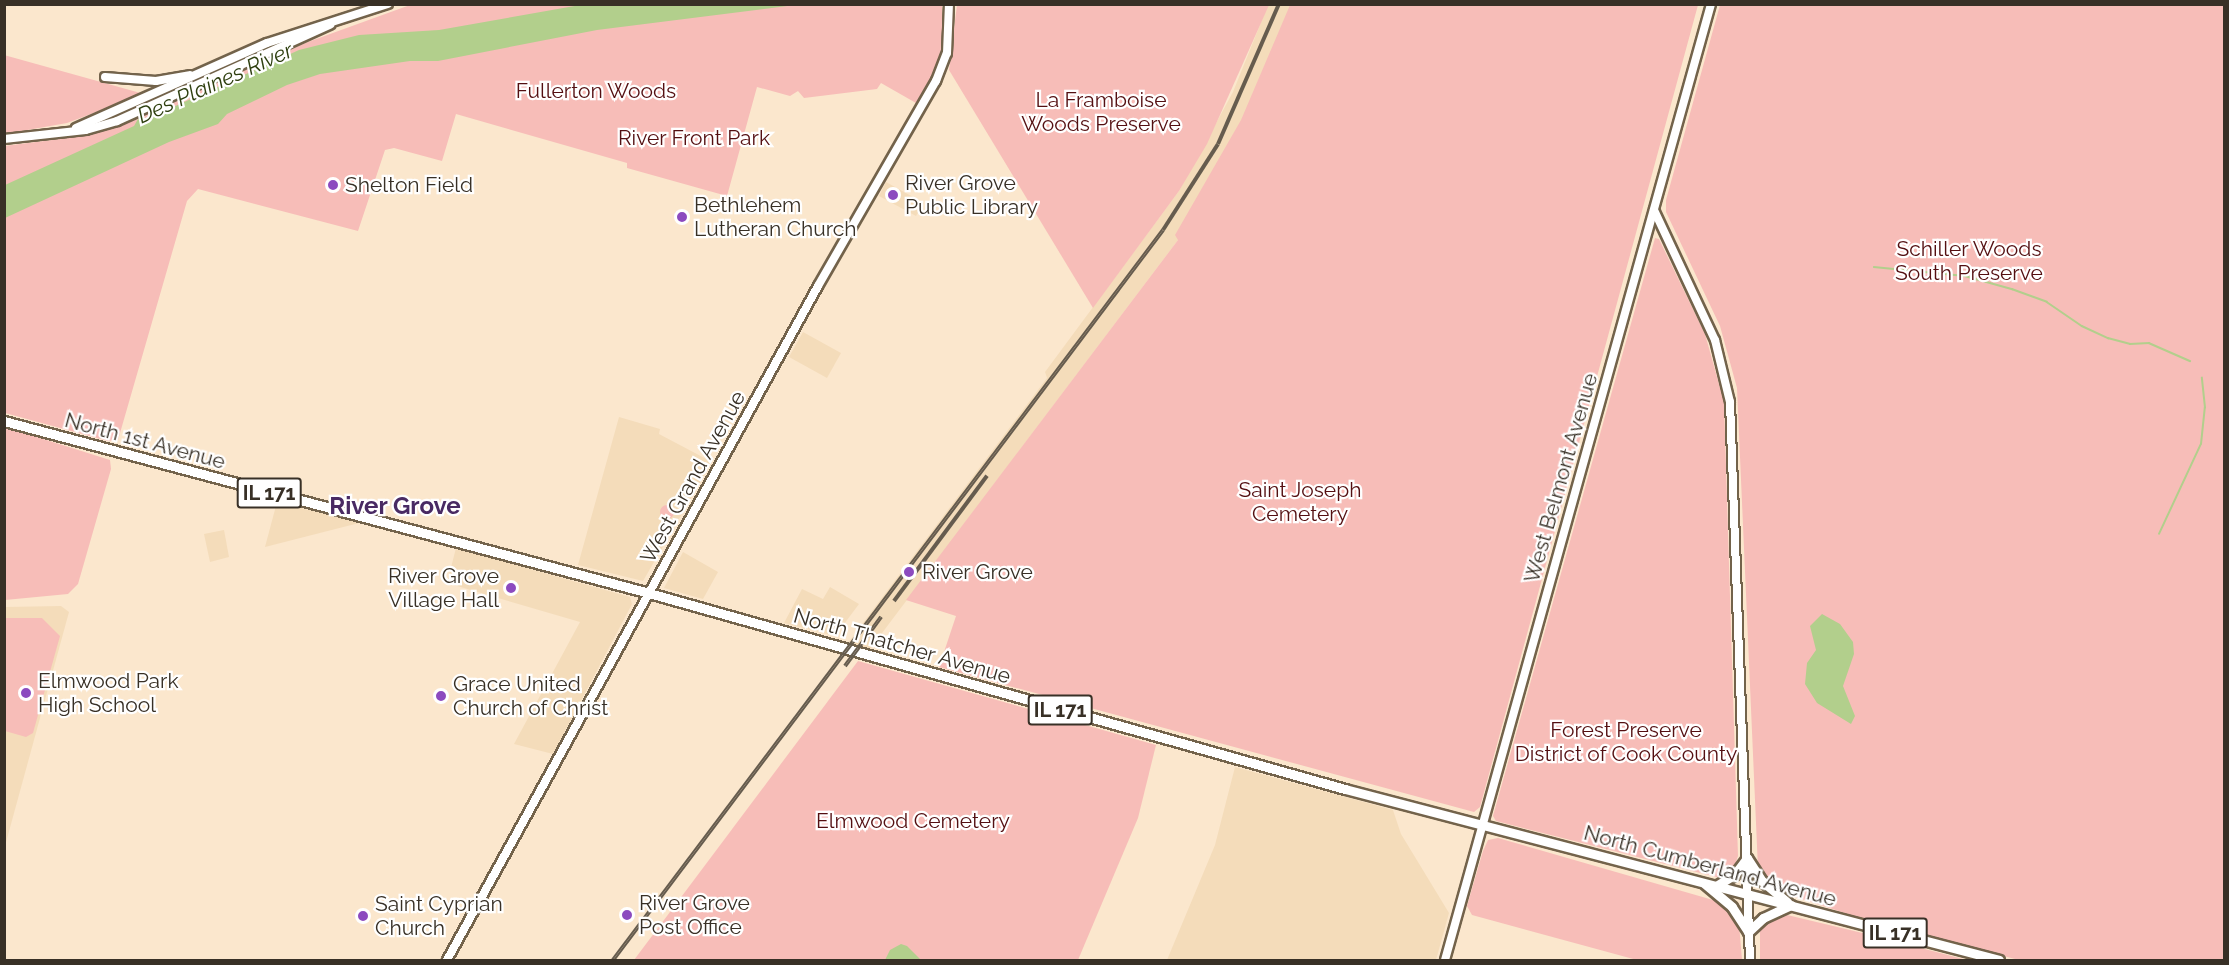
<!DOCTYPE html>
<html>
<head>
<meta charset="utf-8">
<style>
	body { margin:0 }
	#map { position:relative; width:2229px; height:965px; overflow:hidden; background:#fbe7cd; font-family:Raleway,sans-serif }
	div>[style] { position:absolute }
	.built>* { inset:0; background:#f4dcba }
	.green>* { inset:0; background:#f7bdb8 }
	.round { border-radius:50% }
	.water>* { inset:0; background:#b2cf8c }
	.stream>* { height:1.5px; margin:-0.75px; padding:0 0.75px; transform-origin:0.75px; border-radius:0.75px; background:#b2cf8c }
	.roads { filter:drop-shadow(2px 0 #73634b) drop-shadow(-2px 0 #73634b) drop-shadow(0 2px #73634b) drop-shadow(0 -2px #73634b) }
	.secondary>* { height:8px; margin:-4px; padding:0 4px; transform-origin:4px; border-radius:4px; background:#fff }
	.primary>* { height:9px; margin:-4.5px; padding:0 4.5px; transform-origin:4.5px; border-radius:4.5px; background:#fff }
	.rail>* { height:4px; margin-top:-2px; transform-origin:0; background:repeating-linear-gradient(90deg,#fff 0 4.5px,#665c4e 0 9px); box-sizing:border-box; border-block:2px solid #665c4e }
	.dots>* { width:16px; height:16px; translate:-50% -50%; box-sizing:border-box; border:3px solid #fff; border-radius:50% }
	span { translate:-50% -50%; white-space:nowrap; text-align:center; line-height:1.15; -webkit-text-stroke:4.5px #fff; paint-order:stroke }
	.shield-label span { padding:2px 4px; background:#fff; border:2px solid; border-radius:4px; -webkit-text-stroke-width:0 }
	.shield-label { font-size:20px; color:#383026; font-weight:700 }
	.park-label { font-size:21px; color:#540f11 }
	.poi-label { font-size:21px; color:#383026 }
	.left { translate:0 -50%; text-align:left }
	.right { translate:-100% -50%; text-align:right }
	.street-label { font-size:21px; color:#383026 }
	.water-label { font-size:22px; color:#2e3f0f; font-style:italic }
	.quarter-label { font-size:24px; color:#492a63; font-weight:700 }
	.frame { position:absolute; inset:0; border:6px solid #383026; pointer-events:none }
</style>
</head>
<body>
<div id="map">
	<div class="built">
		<div style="clip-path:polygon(1268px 5px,1298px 5px,1260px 97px,1178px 240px,870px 649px,848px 643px,1047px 378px,1045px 372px,1179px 191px,1233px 92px)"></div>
		<div style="clip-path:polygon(886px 182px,924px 203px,916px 216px,879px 196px)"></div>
		<div style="clip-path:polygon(803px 332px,841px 353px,827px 378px,789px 357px)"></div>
		<div style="clip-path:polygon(619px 417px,660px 429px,659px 434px,712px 462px,643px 581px,578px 565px)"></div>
		<div style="clip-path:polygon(277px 502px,358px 522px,359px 523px,265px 547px)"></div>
		<div style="clip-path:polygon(224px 530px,229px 557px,210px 562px,204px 534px)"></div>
		<div style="clip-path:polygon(456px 548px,630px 597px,632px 604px,553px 754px,514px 744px,580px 622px,447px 583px)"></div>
		<div style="clip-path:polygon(683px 552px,718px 572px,703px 599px,664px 588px)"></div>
		<div style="clip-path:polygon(830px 587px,859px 604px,835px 636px,784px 623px,802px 589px,823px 599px)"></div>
		<div style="clip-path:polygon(5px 607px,61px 606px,69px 612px,5px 846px)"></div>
		<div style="clip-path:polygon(1235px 767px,1393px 810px,1401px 834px,1449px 913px,1436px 960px,1167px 960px,1215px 845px)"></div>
	</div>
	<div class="green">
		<div style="clip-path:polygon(410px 5px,942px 5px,942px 49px,934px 72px,916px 103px,881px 83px,877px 89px,804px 98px,798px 91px,790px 96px,757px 87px,727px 196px,627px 168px,627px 163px,456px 114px,442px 161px,394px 148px,385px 150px,358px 231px,198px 189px,187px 201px,118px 440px,108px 441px,5px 413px,4px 146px,60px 139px,109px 128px,308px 42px)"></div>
		<div style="clip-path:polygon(957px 5px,1269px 5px,1207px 144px,1179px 191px,1093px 308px,949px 70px)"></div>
		<div style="clip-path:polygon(1290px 5px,1698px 5px,1480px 807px,1474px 812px,939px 667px,956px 616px,906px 600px,1178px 240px,1175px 235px,1241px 120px)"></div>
		<div style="clip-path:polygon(1720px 5px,2224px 5px,2224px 960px,2019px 960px,1879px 924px,1789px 895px,1768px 883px,1758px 869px,1737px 388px,1720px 326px,1666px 212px,1666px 200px)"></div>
		<div style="clip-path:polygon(4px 55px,144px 94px,67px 123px,5px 134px)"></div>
		<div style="clip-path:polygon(1655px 238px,1659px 239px,1705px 334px,1724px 402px,1738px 856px,1733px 871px,1720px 878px,1496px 821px,1493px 816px)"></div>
		<div style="clip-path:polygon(5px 427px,110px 460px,111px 469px,78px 584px,68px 594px,5px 600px)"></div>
		<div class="round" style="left:660px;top:505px;width:14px;height:14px"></div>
		<div style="clip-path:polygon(5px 618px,42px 618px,60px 636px,33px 733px,26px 737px,5px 731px)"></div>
		<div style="clip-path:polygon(858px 661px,1156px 745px,1138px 818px,1078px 960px,634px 960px)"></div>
		<div style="clip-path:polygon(1498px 838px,1720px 902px,1739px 924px,1742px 960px,1637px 960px,1472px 915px,1467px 906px,1483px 851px,1488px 840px)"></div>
		<div style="clip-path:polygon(1783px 914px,1875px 936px,1967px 960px,1760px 960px,1760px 928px,1767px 919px)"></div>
	</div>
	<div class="water">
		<div style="clip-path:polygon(586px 4px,795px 5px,597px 30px,438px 61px,410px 61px,320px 74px,287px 85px,227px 114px,218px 124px,169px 142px,5px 218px,5px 185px,134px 126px,138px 119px,149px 118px,299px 50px,359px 35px,439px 30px)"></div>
		<div style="clip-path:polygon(1822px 614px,1840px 624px,1853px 642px,1854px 654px,1843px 686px,1855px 716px,1851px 724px,1817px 703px,1805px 684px,1807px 663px,1816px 650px,1810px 626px)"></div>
		<div style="clip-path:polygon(901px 944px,907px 946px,921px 960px,885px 960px,890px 950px)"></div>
	</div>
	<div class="stream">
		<div style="left:1874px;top:267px;width:91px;rotate:5.6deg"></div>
		<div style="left:1965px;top:276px;width:49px;rotate:15.5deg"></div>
		<div style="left:2012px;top:289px;width:37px;rotate:20deg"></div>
		<div style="left:2047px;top:302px;width:42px;rotate:34.4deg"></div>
		<div style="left:2082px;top:326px;width:29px;rotate:25deg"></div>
		<div style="left:2108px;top:338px;width:23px;rotate:15deg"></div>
		<div style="left:2130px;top:344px;width:19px;rotate:-3deg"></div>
		<div style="left:2149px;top:343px;width:45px;rotate:23.7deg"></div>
		<div style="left:2159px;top:534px;width:99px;rotate:-65deg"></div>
		<div style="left:2201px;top:444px;width:36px;rotate:-84deg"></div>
		<div style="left:2205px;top:408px;width:30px;rotate:-96deg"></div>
	</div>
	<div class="roads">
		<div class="secondary">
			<div style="left:105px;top:77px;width:51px;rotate:4.5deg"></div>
			<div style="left:156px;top:81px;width:34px;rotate:-10deg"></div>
			<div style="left:76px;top:128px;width:209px;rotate:-24deg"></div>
			<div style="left:267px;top:43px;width:127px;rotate:-17.9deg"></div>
			<div style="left:4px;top:139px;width:82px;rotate:-6.3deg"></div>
			<div style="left:86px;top:130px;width:32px;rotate:-16deg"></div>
			<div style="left:117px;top:121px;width:234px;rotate:-24.3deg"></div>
			<div style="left:1654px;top:210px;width:144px;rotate:64.9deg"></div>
			<div style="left:1715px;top:340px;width:64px;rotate:76.4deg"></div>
			<div style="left:1730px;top:402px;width:558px;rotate:87.95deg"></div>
			<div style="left:447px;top:960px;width:769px;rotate:-61.17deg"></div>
			<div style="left:818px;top:286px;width:237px;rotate:-60.1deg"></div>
			<div style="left:936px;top:81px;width:30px;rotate:-69deg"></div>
			<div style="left:947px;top:53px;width:49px;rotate:-87.7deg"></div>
			<div style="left:1445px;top:960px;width:992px;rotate:-74.45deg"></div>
		</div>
		<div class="primary">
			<div style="left:4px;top:421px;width:668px;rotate:14.93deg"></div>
			<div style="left:649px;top:593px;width:723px;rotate:15.73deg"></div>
			<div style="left:1345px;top:789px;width:676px;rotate:14.65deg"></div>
			<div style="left:1705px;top:884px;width:35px;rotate:40deg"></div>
			<div style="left:1732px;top:907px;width:30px;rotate:57deg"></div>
			<div style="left:1748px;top:932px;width:21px;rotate:-43deg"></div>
			<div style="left:1763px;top:918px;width:31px;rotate:-25deg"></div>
			<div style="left:1716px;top:886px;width:22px;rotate:-32deg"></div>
			<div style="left:1735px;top:874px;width:20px;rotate:-53deg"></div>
			<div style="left:1747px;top:858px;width:27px;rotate:57deg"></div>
			<div style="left:1762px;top:881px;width:33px;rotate:40deg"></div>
		</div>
	</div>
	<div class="rail">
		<div style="left:894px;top:601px;width:156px;rotate:-53.4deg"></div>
		<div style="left:845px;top:666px;width:61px;rotate:-53.7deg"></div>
		<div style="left:613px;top:960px;width:914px;rotate:-53deg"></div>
		<div style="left:1163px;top:230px;width:102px;rotate:-57.4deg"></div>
		<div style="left:1218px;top:144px;width:153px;rotate:-66.5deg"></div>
	</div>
	<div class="dots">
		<div style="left:333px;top:185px;background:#8c4abf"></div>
		<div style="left:893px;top:195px;background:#8c4abf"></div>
		<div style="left:682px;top:217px;background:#8c4abf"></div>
		<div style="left:909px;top:572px;background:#8c4abf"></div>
		<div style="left:511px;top:588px;background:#8c4abf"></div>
		<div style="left:26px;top:693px;background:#8c4abf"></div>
		<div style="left:441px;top:696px;background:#8c4abf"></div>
		<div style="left:627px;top:915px;background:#8c4abf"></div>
		<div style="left:363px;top:916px;background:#8c4abf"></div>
	</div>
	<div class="shield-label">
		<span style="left:269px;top:493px">IL 171</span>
		<span style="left:1060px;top:710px">IL 171</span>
		<span style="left:1895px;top:933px">IL 171</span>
	</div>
	<div class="park-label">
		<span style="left:596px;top:91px">Fullerton Woods</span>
		<span style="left:1101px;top:112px">La Framboise<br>Woods Preserve</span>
		<span style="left:694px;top:138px">River Front Park</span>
		<span style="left:1969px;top:261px">Schiller Woods<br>South Preserve</span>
		<span style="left:1300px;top:502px">Saint Joseph<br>Cemetery</span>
		<span style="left:1626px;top:742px">Forest Preserve<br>District of Cook County</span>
		<span style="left:913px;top:821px">Elmwood Cemetery</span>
	</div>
	<div class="poi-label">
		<span class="left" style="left:905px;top:195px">River Grove<br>Public Library</span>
		<span class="left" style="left:345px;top:185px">Shelton Field</span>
		<span class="left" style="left:694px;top:217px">Bethlehem<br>Lutheran Church</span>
		<span class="left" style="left:922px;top:572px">River Grove</span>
		<span class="right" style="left:499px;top:588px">River Grove<br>Village Hall</span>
		<span class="left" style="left:38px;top:693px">Elmwood Park<br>High School</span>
		<span class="left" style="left:453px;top:696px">Grace United<br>Church of Christ</span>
		<span class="left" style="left:639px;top:915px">River Grove<br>Post Office</span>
		<span class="left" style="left:375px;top:916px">Saint Cyprian<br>Church</span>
	</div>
	<div class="street-label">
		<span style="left:145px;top:441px;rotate:15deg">North 1st Avenue</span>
		<span style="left:693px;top:477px;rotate:-61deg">West Grand Avenue</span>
		<span style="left:1561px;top:478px;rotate:-74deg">West Belmont Avenue</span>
		<span style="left:902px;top:646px;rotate:16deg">North Thatcher Avenue</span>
		<span style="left:1710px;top:866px;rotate:15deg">North Cumberland Avenue</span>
	</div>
	<div class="water-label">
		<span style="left:215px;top:83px;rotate:-24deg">Des Plaines River</span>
	</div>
	<div class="quarter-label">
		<span style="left:395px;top:506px">River Grove</span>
	</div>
	<div class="frame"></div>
</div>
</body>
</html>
